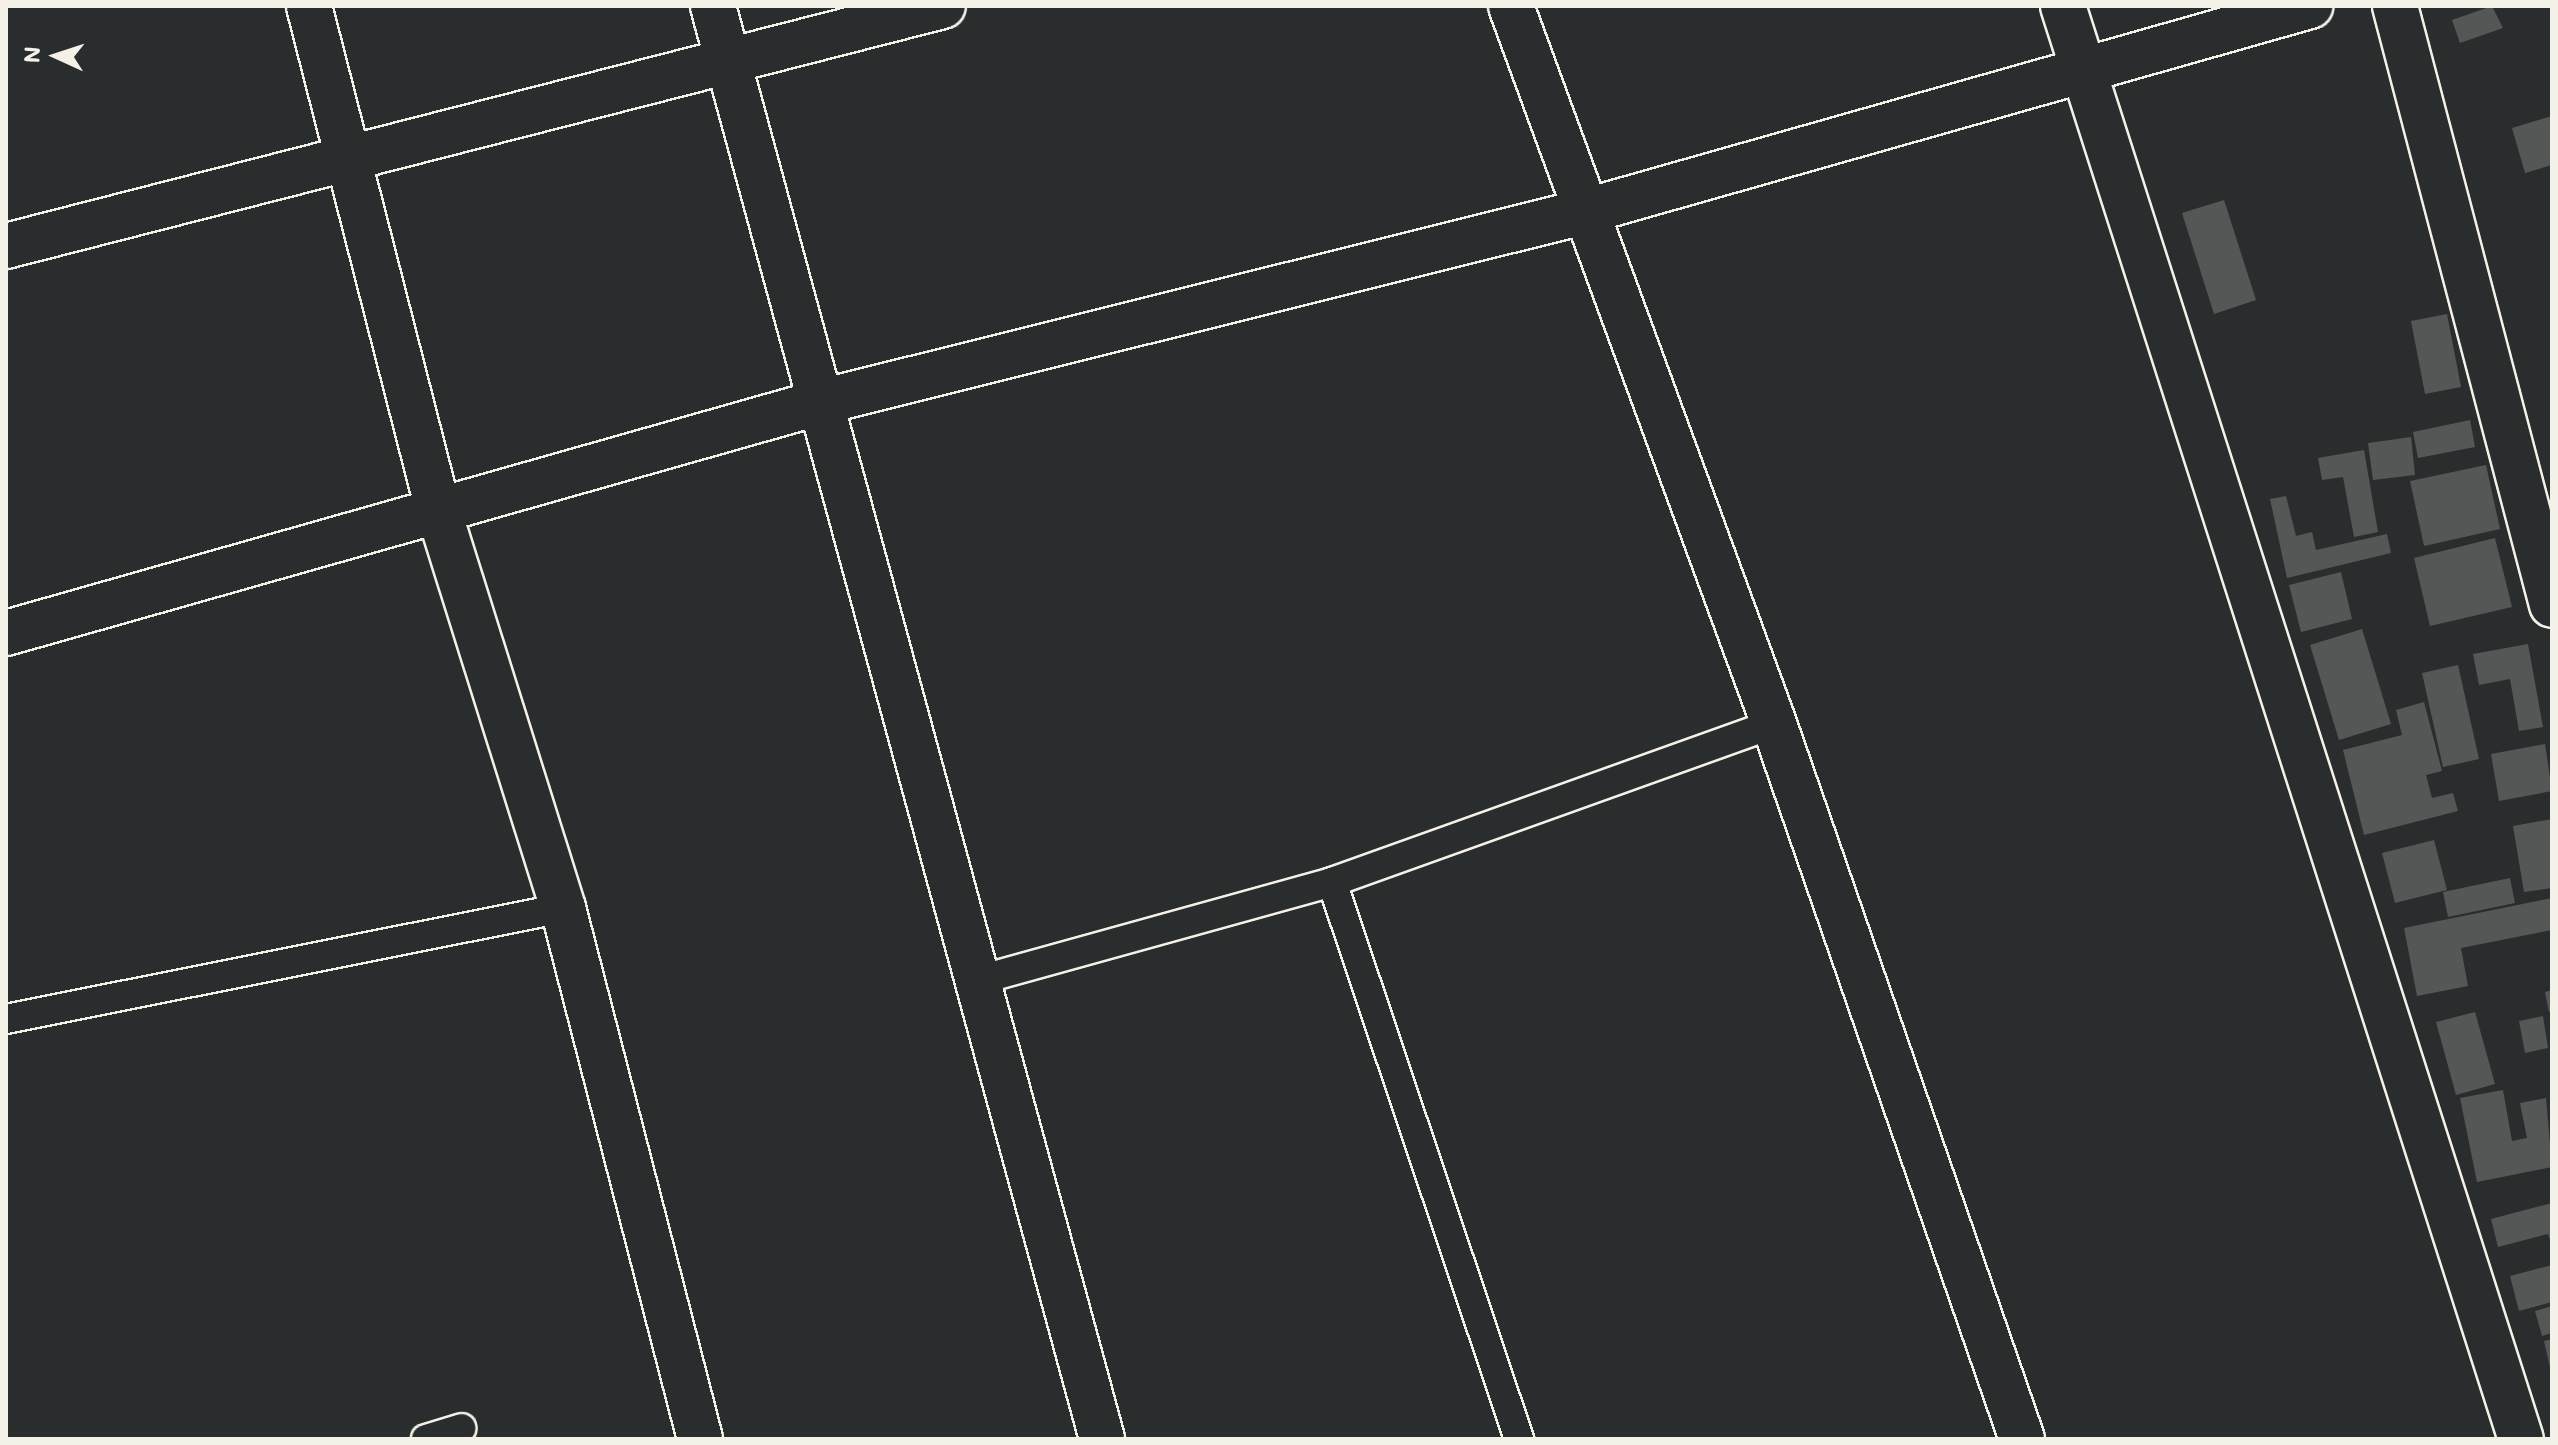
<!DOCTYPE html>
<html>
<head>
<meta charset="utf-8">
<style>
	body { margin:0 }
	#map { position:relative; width:2558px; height:1445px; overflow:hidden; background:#2a2d2e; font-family:Mali,sans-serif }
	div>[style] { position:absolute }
	.building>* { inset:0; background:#555756 }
	.roads { filter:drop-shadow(2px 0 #f4f1e8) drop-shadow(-2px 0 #f4f1e8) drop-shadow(0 2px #f4f1e8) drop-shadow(0 -2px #f4f1e8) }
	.service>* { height:28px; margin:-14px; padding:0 14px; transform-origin:14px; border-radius:14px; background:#2a2d2e }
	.minor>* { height:44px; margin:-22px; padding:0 22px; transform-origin:22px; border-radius:22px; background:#2a2d2e }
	span { translate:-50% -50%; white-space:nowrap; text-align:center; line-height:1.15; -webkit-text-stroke:6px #2a2d2e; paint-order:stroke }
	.frame { position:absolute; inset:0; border:8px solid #f4f1e8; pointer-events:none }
	.north { position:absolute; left:16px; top:16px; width:80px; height:80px; -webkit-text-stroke:6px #2a2d2e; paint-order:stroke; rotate:273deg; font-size:22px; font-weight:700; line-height:32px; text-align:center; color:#f4f1e8 }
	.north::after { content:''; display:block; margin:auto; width:28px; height:36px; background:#f4f1e8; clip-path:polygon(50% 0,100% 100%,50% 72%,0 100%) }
</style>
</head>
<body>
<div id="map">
	<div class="building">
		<div style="clip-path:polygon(2492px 6px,2503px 28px,2460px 43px,2452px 20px)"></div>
		<div style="clip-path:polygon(2552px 116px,2552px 165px,2525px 173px,2512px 128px)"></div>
		<div style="clip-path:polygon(2224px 200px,2256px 300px,2214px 314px,2182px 213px)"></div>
		<div style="clip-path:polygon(2447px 314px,2461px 387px,2425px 394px,2411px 321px)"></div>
		<div style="clip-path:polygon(2470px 420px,2475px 447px,2418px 458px,2413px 432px)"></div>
		<div style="clip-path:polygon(2411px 437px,2415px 475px,2373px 480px,2368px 443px)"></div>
		<div style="clip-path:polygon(2364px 450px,2378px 532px,2354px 537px,2343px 477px,2322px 480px,2318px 458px)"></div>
		<div style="clip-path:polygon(2486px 465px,2500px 529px,2424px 546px,2410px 481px)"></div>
		<div style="clip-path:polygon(2286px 496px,2296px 536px,2312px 532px,2316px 550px,2387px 534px,2391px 553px,2287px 578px,2270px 499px)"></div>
		<div style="clip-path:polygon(2495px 538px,2512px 607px,2430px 626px,2414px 558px)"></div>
		<div style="clip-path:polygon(2341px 572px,2352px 619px,2301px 632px,2289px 585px)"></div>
		<div style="clip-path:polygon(2362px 629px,2391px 724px,2339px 740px,2310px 645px)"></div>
		<div style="clip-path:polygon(2528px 644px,2543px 727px,2519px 731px,2510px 679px,2479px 685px,2473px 654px)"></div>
		<div style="clip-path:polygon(2458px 665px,2479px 759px,2443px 767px,2422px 673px)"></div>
		<div style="clip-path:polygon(2424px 702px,2442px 771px,2426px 775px,2432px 798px,2453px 793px,2458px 811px,2364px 835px,2343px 750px,2402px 735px,2396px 710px)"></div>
		<div style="clip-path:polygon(2545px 744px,2552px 791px,2499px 801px,2491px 754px)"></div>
		<div style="clip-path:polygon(2552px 819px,2552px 888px,2524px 892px,2513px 826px)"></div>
		<div style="clip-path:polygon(2434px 840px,2447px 890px,2395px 903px,2382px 853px)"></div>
		<div style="clip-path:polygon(2510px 878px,2515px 903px,2448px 917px,2443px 892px)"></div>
		<div style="clip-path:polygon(2552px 898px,2552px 930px,2461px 948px,2468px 986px,2417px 996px,2404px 928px)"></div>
		<div style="clip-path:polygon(2552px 990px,2552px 1011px,2549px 1012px,2545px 992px)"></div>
		<div style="clip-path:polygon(2475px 1012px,2495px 1084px,2456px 1095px,2436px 1022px)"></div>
		<div style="clip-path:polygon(2543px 1016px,2548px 1048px,2525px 1053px,2519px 1021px)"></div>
		<div style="clip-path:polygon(2503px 1090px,2512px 1141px,2527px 1138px,2520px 1103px,2546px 1098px,2552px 1167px,2477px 1182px,2460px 1098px)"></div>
		<div style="clip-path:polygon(2552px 1203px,2552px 1246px,2548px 1234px,2498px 1247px,2491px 1219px)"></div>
		<div style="clip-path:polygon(2552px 1265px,2552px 1302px,2519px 1311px,2510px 1276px)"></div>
		<div style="clip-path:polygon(2552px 1306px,2552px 1333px,2542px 1336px,2535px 1311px)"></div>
		<div style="clip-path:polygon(2552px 1339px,2552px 1372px,2551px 1372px,2544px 1341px)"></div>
	</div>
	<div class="roads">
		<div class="service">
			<div style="left:1332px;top:882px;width:588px;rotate:71.44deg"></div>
			<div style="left:979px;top:980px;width:366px;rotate:-15.5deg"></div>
			<div style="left:1332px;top:882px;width:469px;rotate:-19.7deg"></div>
			<div style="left:6px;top:1019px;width:568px;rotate:-11.27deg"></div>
			<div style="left:426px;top:1439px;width:37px;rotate:-17deg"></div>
		</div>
		<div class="minor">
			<div style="left:309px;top:6px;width:519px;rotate:75.62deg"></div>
			<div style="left:438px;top:509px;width:418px;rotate:72.6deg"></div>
			<div style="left:563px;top:908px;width:548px;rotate:75.53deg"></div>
			<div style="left:713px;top:6px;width:1485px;rotate:74.81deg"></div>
			<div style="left:1511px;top:6px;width:765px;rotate:69.88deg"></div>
			<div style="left:1774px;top:724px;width:757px;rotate:70.87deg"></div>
			<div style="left:2063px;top:6px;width:1504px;rotate:72.28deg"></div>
			<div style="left:2395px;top:6px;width:619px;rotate:75.31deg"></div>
			<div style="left:6px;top:246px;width:967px;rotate:-14.37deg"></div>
			<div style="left:6px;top:633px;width:847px;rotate:-15.82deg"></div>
			<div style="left:821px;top:402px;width:785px;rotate:-14deg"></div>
			<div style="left:1583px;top:212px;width:756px;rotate:-15.82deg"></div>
		</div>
	</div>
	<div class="frame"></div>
	<div class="north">N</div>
</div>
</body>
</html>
